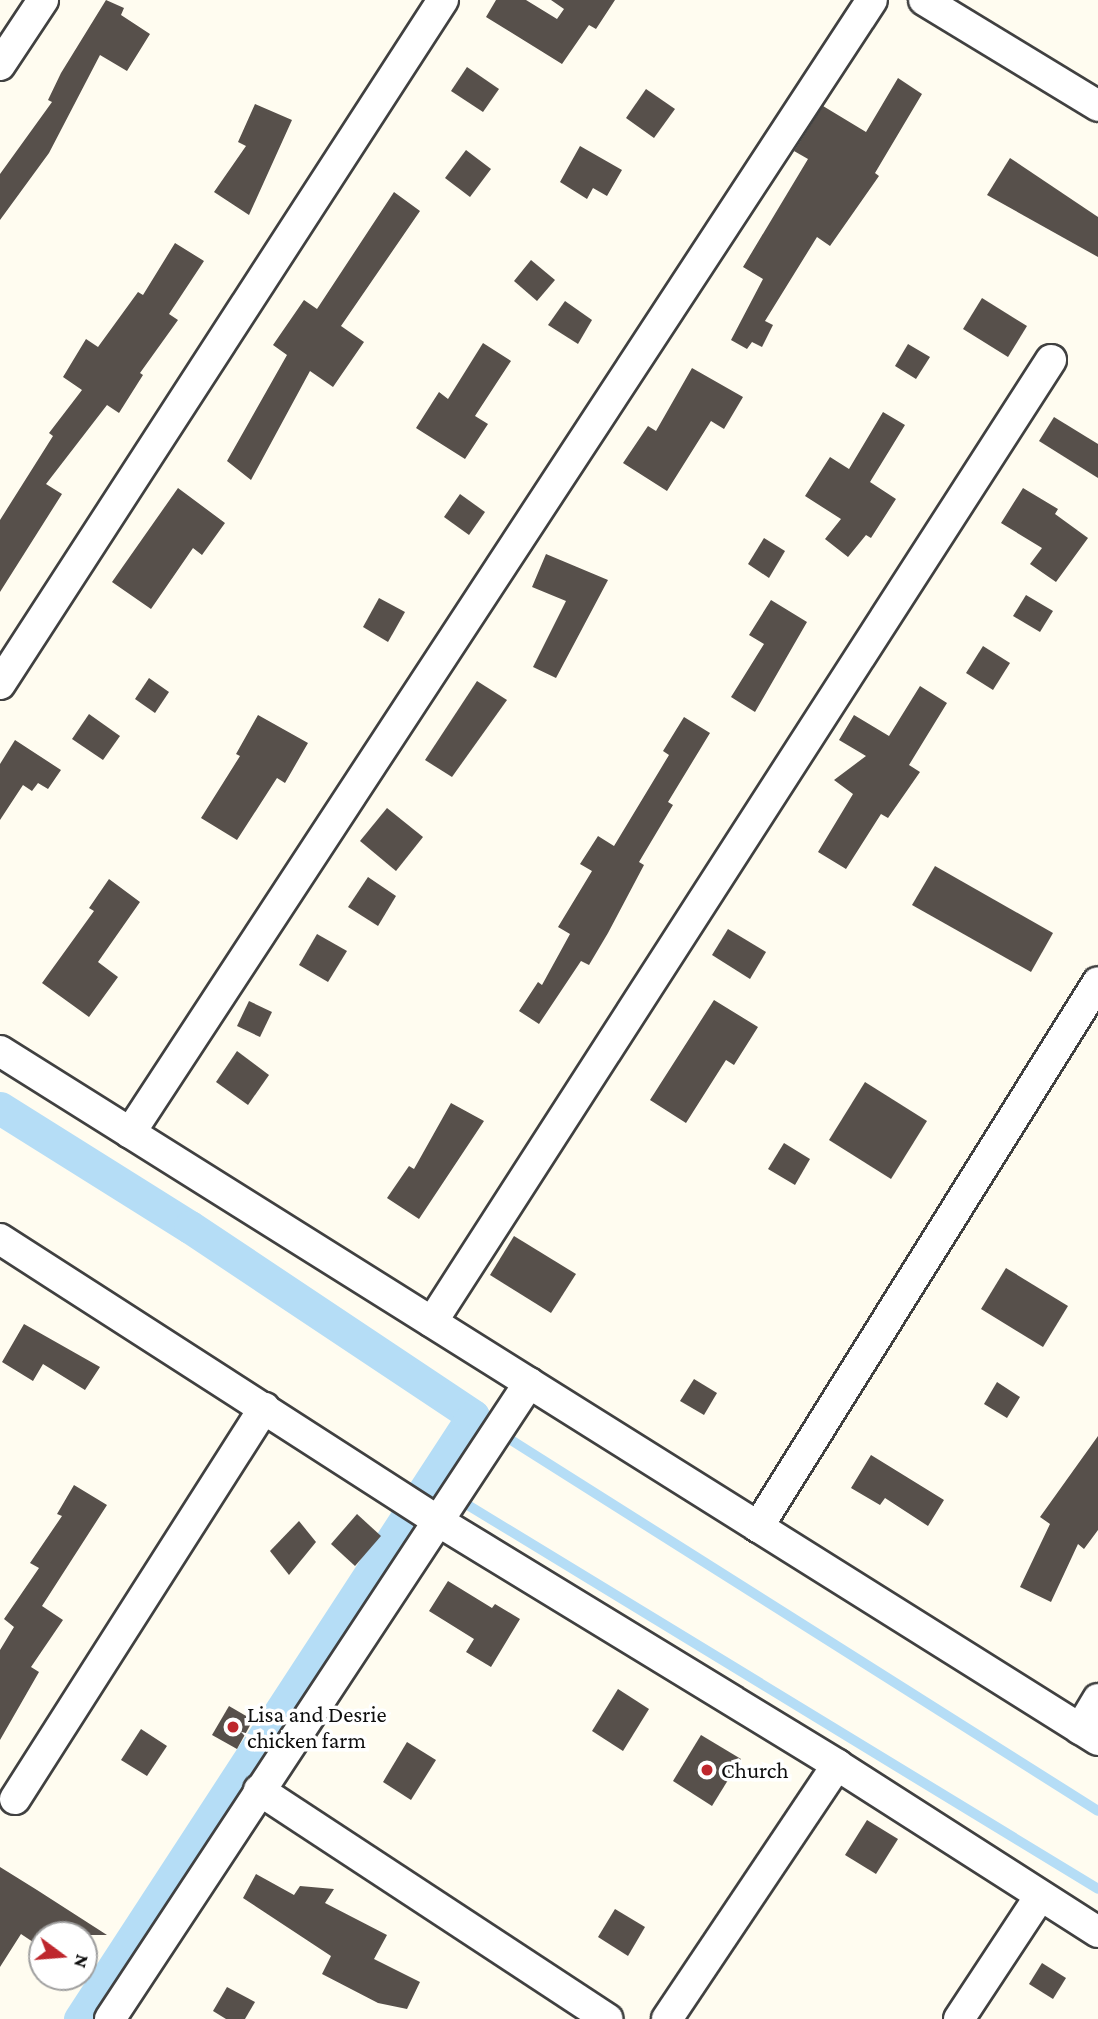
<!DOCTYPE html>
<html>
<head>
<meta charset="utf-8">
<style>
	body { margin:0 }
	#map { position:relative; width:1098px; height:2019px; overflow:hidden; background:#fffcf0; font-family:"Crimson Pro",serif }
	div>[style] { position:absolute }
	.stream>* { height:10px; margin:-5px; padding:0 5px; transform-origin:5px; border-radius:5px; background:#b5ddf6 }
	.canal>* { height:33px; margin:-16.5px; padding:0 16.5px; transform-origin:16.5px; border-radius:16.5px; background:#b5ddf6 }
	.building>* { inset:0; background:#57504b }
	.roads { filter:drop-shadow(2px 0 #414141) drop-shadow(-2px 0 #414141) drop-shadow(0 2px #414141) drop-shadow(0 -2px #414141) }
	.minor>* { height:30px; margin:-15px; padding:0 15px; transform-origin:15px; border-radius:15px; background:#fff }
	.dots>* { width:19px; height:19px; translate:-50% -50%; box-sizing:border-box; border:4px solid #fff; border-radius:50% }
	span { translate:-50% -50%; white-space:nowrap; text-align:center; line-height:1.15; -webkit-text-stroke:7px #fff; paint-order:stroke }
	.poi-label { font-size:23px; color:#0e0e0e }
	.left { translate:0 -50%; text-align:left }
	.north { position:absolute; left:28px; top:1921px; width:70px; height:70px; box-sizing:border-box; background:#fff; border:2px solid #9f9f9f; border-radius:50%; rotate:106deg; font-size:19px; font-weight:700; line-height:28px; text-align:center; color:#0e0e0e }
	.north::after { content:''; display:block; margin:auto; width:24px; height:32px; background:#be272d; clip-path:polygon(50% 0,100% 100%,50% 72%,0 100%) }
</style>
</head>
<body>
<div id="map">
	<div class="stream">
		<div style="left:473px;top:1416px;width:739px;rotate:32.29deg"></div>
		<div style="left:430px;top:1482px;width:782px;rotate:31.35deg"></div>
	</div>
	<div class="canal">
		<div style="left:0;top:1108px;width:224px;rotate:32.1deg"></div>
		<div style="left:190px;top:1227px;width:340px;rotate:33.7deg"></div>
		<div style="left:473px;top:1416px;width:720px;rotate:123.09deg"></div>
	</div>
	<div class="building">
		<div style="clip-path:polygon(106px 0,124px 8px,121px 15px,150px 34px,127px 71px,100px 55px,49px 153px,0 220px,0 174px,52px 102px,48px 100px,61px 73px)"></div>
		<div style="clip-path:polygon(496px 0,526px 0,557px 19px,564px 9px,551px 0,615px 0,596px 29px,589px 25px,562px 64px,486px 17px)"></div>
		<div style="clip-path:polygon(467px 67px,499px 89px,483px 112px,451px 91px)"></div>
		<div style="clip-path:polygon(898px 78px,922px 94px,875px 173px,879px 176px,830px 246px,817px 237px,765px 321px,773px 325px,762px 347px,752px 342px,747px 349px,731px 340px,763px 279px,743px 267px,808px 159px,794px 151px,823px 106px,866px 132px)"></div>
		<div style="clip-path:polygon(646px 89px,675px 109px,654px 138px,626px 118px)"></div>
		<div style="clip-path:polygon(255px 104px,292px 120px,249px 215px,214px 192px,246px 146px,238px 142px)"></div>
		<div style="clip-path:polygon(580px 146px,622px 170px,607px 196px,593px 188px,587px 199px,560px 182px)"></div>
		<div style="clip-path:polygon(466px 150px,491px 169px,470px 197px,445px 178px)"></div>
		<div style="clip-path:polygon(1010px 158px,1098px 217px,1098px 257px,987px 195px)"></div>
		<div style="clip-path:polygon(394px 192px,420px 211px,341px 326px,364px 342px,333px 387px,310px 371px,251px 480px,227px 461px,287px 355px,273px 345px,304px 300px,317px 309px)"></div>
		<div style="clip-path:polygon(175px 243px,204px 261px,169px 314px,178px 320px,140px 373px,143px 375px,119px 413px,107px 405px,46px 484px,62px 494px,0 592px,0 520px,53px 436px,49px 433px,82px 390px,63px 377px,86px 339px,98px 347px,138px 292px,143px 295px)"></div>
		<div style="clip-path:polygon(531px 260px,555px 280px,537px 301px,514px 281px)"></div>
		<div style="clip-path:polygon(982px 298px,1027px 326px,1008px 357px,963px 329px)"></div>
		<div style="clip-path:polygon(565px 301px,592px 320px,578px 344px,548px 325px)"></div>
		<div style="clip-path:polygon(483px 343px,511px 361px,475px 416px,488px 424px,465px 459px,416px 428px,439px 392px,448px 399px)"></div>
		<div style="clip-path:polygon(908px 344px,930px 357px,916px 379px,895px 366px)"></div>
		<div style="clip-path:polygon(692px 368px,743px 397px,724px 429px,711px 421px,667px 491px,623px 463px,648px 426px,656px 431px)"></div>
		<div style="clip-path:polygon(883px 412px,905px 425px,870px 482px,896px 499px,871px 538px,866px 535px,848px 557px,825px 539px,841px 519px,805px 496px,830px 457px,849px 469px)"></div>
		<div style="clip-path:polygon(1054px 417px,1098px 444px,1098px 478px,1039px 441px)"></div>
		<div style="clip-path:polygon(178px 488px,225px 523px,202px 555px,193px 548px,151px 609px,112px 582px)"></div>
		<div style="clip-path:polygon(1023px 488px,1058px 509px,1055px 514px,1088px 538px,1056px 582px,1030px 564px,1042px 548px,1001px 523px)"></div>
		<div style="clip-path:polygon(460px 494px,485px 512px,469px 535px,444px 517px)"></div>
		<div style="clip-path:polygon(764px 538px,785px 551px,769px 578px,748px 564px)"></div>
		<div style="clip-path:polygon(546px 554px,608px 580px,556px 678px,533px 667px,566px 601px,532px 587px)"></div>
		<div style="clip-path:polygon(1026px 595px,1053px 611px,1040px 632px,1013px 616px)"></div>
		<div style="clip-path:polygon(379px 598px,405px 612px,388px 642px,363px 627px)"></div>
		<div style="clip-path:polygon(771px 600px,807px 622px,755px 712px,731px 697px,764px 644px,749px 635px)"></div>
		<div style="clip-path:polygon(983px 646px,1010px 663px,993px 690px,966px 673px)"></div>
		<div style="clip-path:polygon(149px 678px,169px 692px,155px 713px,135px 699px)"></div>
		<div style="clip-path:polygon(477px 681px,507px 700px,452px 777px,425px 760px)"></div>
		<div style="clip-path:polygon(920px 686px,947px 703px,909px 765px,920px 772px,888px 818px,881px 814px,846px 869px,818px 852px,853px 794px,834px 780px,866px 756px,839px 740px,854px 715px,889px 736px)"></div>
		<div style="clip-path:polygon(89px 714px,120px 736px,103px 760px,72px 739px)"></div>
		<div style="clip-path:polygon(258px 715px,308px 743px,285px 783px,277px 778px,237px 840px,201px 818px,240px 756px,236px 754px)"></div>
		<div style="clip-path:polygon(684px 717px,710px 733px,668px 802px,673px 805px,639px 862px,644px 865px,608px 933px,589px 965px,581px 961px,539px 1024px,519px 1011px,538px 982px,542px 985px,570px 934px,558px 927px,592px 871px,580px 864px,598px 836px,614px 846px,669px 755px,663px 751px)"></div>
		<div style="clip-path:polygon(15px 740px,61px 770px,48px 789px,38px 783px,32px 791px,23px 785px,0 820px,0 764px)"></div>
		<div style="clip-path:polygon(387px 808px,423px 837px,396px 871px,360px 841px)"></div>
		<div style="clip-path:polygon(935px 866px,1053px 933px,1031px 972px,912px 905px)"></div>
		<div style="clip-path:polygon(368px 877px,396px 896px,378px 926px,348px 907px)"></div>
		<div style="clip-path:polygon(109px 879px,140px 902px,98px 962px,118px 977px,89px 1017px,42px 983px,94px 911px,89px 908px)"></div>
		<div style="clip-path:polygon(728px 929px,766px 952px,750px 979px,712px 955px)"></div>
		<div style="clip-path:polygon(317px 934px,347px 951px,328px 982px,299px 965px)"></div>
		<div style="clip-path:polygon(714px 1000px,758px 1027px,734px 1065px,726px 1060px,686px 1123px,650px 1100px)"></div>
		<div style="clip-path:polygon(249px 1001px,272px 1012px,260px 1037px,237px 1026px)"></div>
		<div style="clip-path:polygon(237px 1051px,269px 1075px,248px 1105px,216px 1082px)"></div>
		<div style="clip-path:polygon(865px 1082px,927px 1121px,891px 1179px,829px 1140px)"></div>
		<div style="clip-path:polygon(451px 1103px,484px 1121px,419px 1219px,387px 1198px,409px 1166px,414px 1169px)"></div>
		<div style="clip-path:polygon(784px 1143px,810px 1159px,795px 1185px,768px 1169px)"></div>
		<div style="clip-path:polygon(514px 1236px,576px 1274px,551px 1313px,490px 1275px)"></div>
		<div style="clip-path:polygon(1006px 1268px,1068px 1306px,1043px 1347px,981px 1309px)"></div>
		<div style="clip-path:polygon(24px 1324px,100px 1367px,85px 1390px,43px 1364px,33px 1381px,2px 1362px)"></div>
		<div style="clip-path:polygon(694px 1379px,717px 1393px,704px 1415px,680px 1401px)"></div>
		<div style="clip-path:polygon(997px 1382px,1020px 1397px,1007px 1418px,984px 1404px)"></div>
		<div style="clip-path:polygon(1098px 1436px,1098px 1530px,1084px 1549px,1078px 1544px,1051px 1602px,1020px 1587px,1050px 1524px,1040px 1517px)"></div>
		<div style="clip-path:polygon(871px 1455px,944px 1500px,928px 1526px,885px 1498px,880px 1505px,851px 1488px)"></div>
		<div style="clip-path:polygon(74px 1485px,107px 1505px,42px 1606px,63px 1620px,31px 1667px,39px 1672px,0 1740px,0 1650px,14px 1627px,4px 1619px,39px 1568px,30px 1563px,62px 1516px,57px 1514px)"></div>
		<div style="clip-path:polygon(357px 1514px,381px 1536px,355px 1566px,331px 1544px)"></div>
		<div style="clip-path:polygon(299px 1521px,316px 1542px,289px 1575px,270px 1551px)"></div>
		<div style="clip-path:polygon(448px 1581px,492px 1608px,495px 1604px,520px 1619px,491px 1667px,466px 1652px,474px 1639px,429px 1611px)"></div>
		<div style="clip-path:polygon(618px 1689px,649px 1709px,623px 1751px,592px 1731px)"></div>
		<div style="clip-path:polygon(229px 1706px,253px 1720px,237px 1749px,212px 1735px)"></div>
		<div style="clip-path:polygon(141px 1729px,167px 1746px,147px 1776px,121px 1760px)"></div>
		<div style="clip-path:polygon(701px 1735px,741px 1759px,712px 1806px,673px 1781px)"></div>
		<div style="clip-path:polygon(407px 1742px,436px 1760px,411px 1800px,383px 1782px)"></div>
		<div style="clip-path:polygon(867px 1820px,898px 1839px,876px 1874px,845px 1855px)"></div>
		<div style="clip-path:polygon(0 1867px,37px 1890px,107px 1935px,42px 1935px,42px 1948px,21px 1934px,0 1967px)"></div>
		<div style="clip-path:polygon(256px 1874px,294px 1895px,300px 1886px,334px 1889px,325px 1903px,387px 1935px,374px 1959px,420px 1982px,407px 2009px,378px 2003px,322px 1974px,331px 1956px,243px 1898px)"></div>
		<div style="clip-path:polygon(615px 1909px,645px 1927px,628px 1956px,598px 1937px)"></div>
		<div style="clip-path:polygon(1042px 1963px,1066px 1978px,1053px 1999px,1029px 1984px)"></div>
		<div style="clip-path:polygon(227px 1987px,255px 2002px,245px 2019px,226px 2019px,213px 2011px)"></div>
	</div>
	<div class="roads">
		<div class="minor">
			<div style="left:924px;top:0;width:204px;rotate:31.3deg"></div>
			<div style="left:0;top:65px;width:78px;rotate:-56.5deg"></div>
			<div style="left:0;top:684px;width:815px;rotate:-57.07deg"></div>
			<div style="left:0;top:1051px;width:1296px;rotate:32.11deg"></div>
			<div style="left:130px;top:1133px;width:1354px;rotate:-56.78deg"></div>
			<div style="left:0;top:1239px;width:521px;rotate:32.77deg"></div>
			<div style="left:438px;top:1521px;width:468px;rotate:31.4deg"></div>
			<div style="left:837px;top:1765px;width:310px;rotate:32.6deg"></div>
			<div style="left:432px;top:1322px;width:1144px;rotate:-57.24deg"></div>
			<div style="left:758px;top:1527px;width:642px;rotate:-58.04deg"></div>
			<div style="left:1080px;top:1729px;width:35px;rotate:-59deg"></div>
			<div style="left:259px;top:1790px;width:417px;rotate:33.3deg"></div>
			<div style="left:15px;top:1799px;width:464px;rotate:-57.5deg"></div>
			<div style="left:110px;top:2019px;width:762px;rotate:-56.62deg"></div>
			<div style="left:667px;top:2019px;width:306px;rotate:-56.2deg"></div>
			<div style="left:959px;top:2019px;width:147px;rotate:-56.6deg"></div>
		</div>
	</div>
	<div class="dots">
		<div style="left:233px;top:1727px;background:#be272d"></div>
		<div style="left:707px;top:1770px;background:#be272d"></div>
	</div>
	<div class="poi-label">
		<span class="left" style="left:247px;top:1727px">Lisa and Desrie<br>chicken farm</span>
		<span class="left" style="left:721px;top:1770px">Church</span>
	</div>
	<div class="north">N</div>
</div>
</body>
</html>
